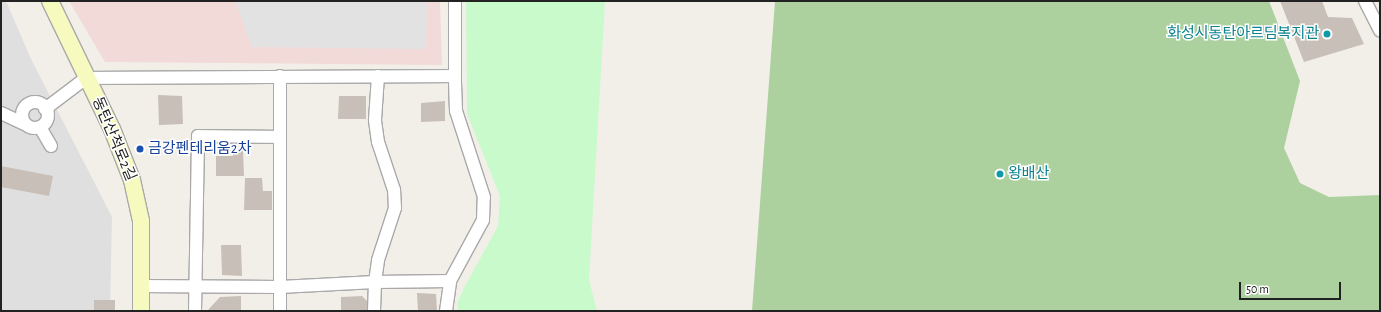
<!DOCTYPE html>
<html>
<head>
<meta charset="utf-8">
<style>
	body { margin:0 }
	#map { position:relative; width:1381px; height:312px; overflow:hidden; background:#f2efe9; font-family:"Alegreya Sans","Noto Sans KR",sans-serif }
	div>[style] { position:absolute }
	.residential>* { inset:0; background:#e0dfdf }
	.commercial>* { inset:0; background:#f2dad9 }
	.forest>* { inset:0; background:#add19e }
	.park>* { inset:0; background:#c8facc }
	.parking>* { inset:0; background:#e2e2e2 }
	.building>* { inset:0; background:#c7bfb8 }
	.roads { filter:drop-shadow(1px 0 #a9a9a9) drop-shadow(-1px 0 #a9a9a9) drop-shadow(0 1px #a9a9a9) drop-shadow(0 -1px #a9a9a9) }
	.street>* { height:12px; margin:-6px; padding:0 6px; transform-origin:6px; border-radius:6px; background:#fff }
	.street>.ring { margin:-6px; padding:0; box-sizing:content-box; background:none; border:12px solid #fff; border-radius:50% }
	.secondary>* { height:16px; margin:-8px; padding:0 8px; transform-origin:8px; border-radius:8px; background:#f7fabf }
	.dots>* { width:11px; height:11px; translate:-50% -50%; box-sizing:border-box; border:2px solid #fff; border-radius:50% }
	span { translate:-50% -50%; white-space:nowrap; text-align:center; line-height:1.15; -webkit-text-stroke:3px #fff; paint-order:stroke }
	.culture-label { font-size:15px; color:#0d838f }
	.right { translate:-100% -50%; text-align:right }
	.left { translate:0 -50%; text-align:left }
	.street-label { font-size:15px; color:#222 }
	.transit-label { font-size:15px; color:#164399 }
	.frame { position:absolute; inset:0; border:2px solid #222; pointer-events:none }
	.scale { position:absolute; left:1239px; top:282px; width:102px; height:18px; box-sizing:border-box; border:2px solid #222; border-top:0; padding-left:5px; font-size:12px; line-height:14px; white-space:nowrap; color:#222; -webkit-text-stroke:3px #fff; paint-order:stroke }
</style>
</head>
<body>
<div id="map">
	<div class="residential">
		<div style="clip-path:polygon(1px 1px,6px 1px,31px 59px,112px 217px,110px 311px,1px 311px)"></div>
	</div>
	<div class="commercial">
		<div style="clip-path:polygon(69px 1px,440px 1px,442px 65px,105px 62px)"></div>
	</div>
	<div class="forest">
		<div style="clip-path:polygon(775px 1px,1269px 1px,1300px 81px,1284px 148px,1300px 183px,1329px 197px,1380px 195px,1380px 311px,752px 311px)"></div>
	</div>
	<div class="park">
		<div style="clip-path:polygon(466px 1px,605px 1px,589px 280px,597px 311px,458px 311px,457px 303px,465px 286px,498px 226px,500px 196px,467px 114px)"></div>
	</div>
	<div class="parking">
		<div style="clip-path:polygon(235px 1px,427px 1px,426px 49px,252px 47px)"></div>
	</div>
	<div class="building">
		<div style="clip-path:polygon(1280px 1px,1322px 1px,1328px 17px,1352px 18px,1364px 44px,1304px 62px)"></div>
		<div style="clip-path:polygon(158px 95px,182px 96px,183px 124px,159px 125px)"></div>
		<div style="clip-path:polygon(339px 96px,366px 96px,366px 119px,338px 119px)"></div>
		<div style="clip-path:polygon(445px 101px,445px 121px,421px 122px,421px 103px)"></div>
		<div style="clip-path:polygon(243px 150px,244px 176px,216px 176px,216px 156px,233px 156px,233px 151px)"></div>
		<div style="clip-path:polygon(1px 166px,53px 176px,49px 196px,1px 187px)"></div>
		<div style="clip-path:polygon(245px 178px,262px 178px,263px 191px,272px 191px,272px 210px,244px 210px)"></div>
		<div style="clip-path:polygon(221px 245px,241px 245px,242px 276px,222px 275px)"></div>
		<div style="clip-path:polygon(417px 293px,436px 294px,437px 311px,418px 311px)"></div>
		<div style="clip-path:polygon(241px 296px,241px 311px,207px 311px,220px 297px)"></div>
		<div style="clip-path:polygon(362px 296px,367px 301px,367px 311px,341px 311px,341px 297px)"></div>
		<div style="clip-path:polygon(94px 300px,115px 300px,115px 311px,94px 311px)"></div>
	</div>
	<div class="roads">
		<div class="street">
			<div style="left:1365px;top:1px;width:33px;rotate:63deg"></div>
			<div class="ring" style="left:22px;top:102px;width:14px;height:14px"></div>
			<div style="left:45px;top:109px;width:51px;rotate:-37.1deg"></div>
			<div style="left:86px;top:78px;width:369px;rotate:-0.3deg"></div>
			<div style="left:455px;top:76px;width:75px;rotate:-90deg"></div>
			<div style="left:1px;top:113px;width:26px;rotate:25deg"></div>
			<div style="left:40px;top:127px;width:22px;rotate:60deg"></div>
			<div style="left:141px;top:286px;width:139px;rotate:0.4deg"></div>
			<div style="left:280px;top:287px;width:95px;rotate:-3deg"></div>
			<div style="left:375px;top:282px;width:22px;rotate:-82deg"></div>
			<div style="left:378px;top:260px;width:55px;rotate:-71.9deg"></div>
			<div style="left:395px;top:208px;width:18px;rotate:-93deg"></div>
			<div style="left:394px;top:190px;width:51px;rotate:-108.4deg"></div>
			<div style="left:378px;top:142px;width:22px;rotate:-98deg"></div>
			<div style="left:375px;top:120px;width:44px;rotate:-86.1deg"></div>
			<div style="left:195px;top:311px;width:175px;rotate:-89deg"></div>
			<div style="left:198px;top:136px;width:81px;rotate:0.7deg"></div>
			<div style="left:280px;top:311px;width:235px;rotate:-90deg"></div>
			<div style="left:374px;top:311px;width:29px;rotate:-88deg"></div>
			<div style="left:375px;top:282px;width:75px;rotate:-0.8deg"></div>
			<div style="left:450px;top:281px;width:69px;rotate:-61.6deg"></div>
			<div style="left:483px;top:220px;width:23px;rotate:-88deg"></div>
			<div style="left:484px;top:197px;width:90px;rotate:-108deg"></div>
			<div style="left:456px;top:111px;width:35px;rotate:-92deg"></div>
			<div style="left:446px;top:311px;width:30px;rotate:-82deg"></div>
		</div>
		<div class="secondary">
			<div style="left:50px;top:1px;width:142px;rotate:64.2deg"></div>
			<div style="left:112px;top:129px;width:55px;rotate:68.6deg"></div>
			<div style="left:132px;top:180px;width:42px;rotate:77.6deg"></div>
			<div style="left:141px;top:221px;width:90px;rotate:90deg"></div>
		</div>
	</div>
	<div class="dots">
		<div style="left:1327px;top:34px;background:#0f9aa8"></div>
		<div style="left:140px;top:149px;background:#1a4fb4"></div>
		<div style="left:1000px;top:174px;background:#0f9aa8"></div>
	</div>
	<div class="culture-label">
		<span class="right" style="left:1319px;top:34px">화성시동탄아르딤복지관</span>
		<span class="left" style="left:1008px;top:174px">왕배산</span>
	</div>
	<div class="street-label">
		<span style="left:114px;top:139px;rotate:67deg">동탄산척로2길</span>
	</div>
	<div class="transit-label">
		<span class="left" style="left:148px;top:149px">금강펜테리움2차</span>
	</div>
	<div class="frame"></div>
	<div class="scale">50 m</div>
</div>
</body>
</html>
